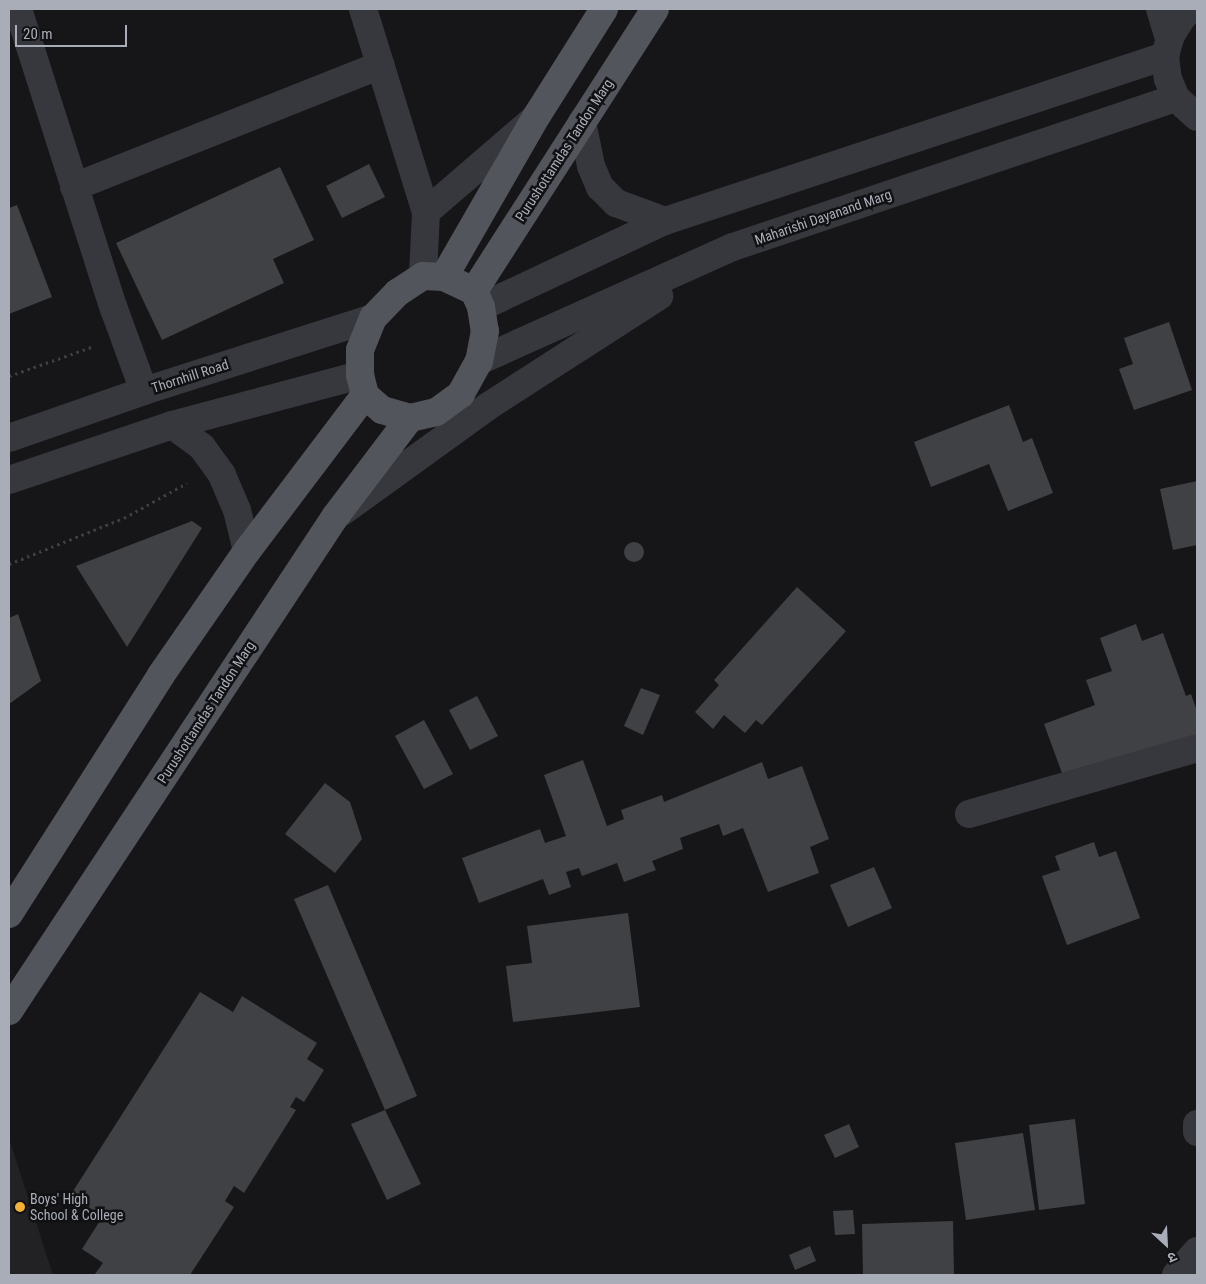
<!DOCTYPE html>
<html>
<head>
<meta charset="utf-8">
<style>
	body { margin:0 }
	#map { position:relative; width:1206px; height:1284px; overflow:hidden; background:#161618; font-family:"Roboto Condensed","Noto Sans Devanagari",sans-serif }
	div>[style] { position:absolute }
	.built>* { inset:0; background:#222225 }
	.building>* { inset:0; background:#404145 }
	.round { border-radius:50% }
	.path>* { height:3px; margin-top:-1.5px; transform-origin:0; background:repeating-linear-gradient(90deg,#3d3f44 0 2.5px,transparent 0 6.5px) }
	.minor>* { height:28px; margin:-14px; padding:0 14px; transform-origin:14px; border-radius:14px; background:#37383d }
	.major>* { height:28px; margin:-14px; padding:0 14px; transform-origin:14px; border-radius:14px; background:#53555c }
	.dots>* { width:14px; height:14px; translate:-50% -50%; box-sizing:border-box; border:2px solid #111113; border-radius:50% }
	span { translate:-50% -50%; white-space:nowrap; text-align:center; line-height:1.15; -webkit-text-stroke:5px #111113; paint-order:stroke }
	.street-label { font-size:14px; color:#a8adb8 }
	.poi-label { font-size:14px; color:#a8adb8 }
	.left { translate:0 -50%; text-align:left }
	.frame { position:absolute; inset:0; border:10px solid #a8adb8; pointer-events:none }
	.north { position:absolute; left:1141px; top:1219px; width:50px; height:50px; -webkit-text-stroke:4px #111113; paint-order:stroke; rotate:155deg; font-size:14px; font-weight:700; line-height:20px; text-align:center; color:#a8adb8 }
	.north::after { content:''; display:block; margin:auto; width:18px; height:22px; background:#a8adb8; clip-path:polygon(50% 0,100% 100%,50% 72%,0 100%) }
	.scale { position:absolute; left:15px; top:25px; width:112px; height:22px; box-sizing:border-box; border:2px solid #a8adb8; border-top:0; padding-left:6px; font-size:15px; line-height:18px; white-space:nowrap; color:#a8adb8; -webkit-text-stroke:4px #111113; paint-order:stroke }
</style>
</head>
<body>
<div id="map">
	<div class="built">
		<div style="clip-path:polygon(9px 1138px,53px 1275px,9px 1275px)"></div>
	</div>
	<div class="building">
		<div style="clip-path:polygon(369px 164px,385px 197px,342px 218px,326px 186px)"></div>
		<div style="clip-path:polygon(280px 167px,314px 240px,273px 259px,284px 283px,162px 340px,116px 243px)"></div>
		<div style="clip-path:polygon(17px 205px,52px 297px,9px 314px,9px 208px)"></div>
		<div style="clip-path:polygon(1169px 322px,1192px 390px,1134px 410px,1119px 369px,1133px 364px,1124px 338px)"></div>
		<div style="clip-path:polygon(1009px 405px,1023px 442px,1032px 438px,1053px 493px,1008px 511px,989px 464px,931px 487px,914px 442px)"></div>
		<div style="clip-path:polygon(1197px 481px,1197px 545px,1173px 550px,1160px 489px)"></div>
		<div style="clip-path:polygon(192px 521px,202px 528px,127px 647px,76px 566px)"></div>
		<div class="round" style="left:624px;top:542px;width:20px;height:20px"></div>
		<div style="clip-path:polygon(797px 587px,846px 631px,762px 725px,756px 720px,745px 733px,724px 715px,713px 729px,695px 712px,719px 685px,714px 680px)"></div>
		<div style="clip-path:polygon(18px 614px,41px 681px,9px 704px,9px 618px)"></div>
		<div style="clip-path:polygon(1136px 624px,1142px 641px,1163px 633px,1186px 696px,1191px 694px,1197px 711px,1197px 742px,1066px 784px,1044px 724px,1095px 705px,1086px 680px,1112px 671px,1100px 638px)"></div>
		<div style="clip-path:polygon(641px 688px,660px 695px,643px 735px,624px 726px)"></div>
		<div style="clip-path:polygon(477px 696px,498px 736px,470px 750px,449px 710px)"></div>
		<div style="clip-path:polygon(424px 720px,453px 774px,424px 789px,395px 736px)"></div>
		<div style="clip-path:polygon(583px 760px,607px 826px,624px 819px,621px 810px,662px 795px,664px 802px,762px 762px,768px 779px,802px 766px,829px 839px,810px 847px,819px 873px,768px 892px,743px 828px,723px 836px,719px 824px,680px 838px,683px 849px,652px 861px,656px 870px,624px 882px,617px 863px,582px 876px,579px 868px,566px 872px,571px 887px,549px 895px,543px 879px,479px 903px,462px 858px,540px 829px,545px 843px,566px 836px,544px 775px)"></div>
		<div style="clip-path:polygon(325px 783px,350px 802px,362px 839px,335px 873px,285px 834px)"></div>
		<div style="clip-path:polygon(1094px 842px,1099px 857px,1116px 851px,1140px 918px,1067px 945px,1042px 876px,1060px 870px,1055px 856px)"></div>
		<div style="clip-path:polygon(874px 867px,892px 908px,848px 927px,830px 885px)"></div>
		<div style="clip-path:polygon(328px 885px,417px 1096px,385px 1110px,294px 899px)"></div>
		<div style="clip-path:polygon(628px 913px,640px 1007px,513px 1022px,506px 966px,532px 963px,527px 926px)"></div>
		<div style="clip-path:polygon(200px 992px,233px 1012px,242px 996px,317px 1043px,307px 1059px,324px 1070px,304px 1102px,296px 1097px,290px 1107px,296px 1110px,244px 1193px,234px 1186px,225px 1201px,234px 1207px,190px 1275px,98px 1275px,95px 1274px,103px 1263px,82px 1249px,103px 1216px,70px 1196px)"></div>
		<div style="clip-path:polygon(385px 1110px,421px 1184px,387px 1200px,351px 1124px)"></div>
		<div style="clip-path:polygon(1075px 1119px,1085px 1204px,1039px 1210px,1029px 1125px)"></div>
		<div style="clip-path:polygon(849px 1124px,859px 1147px,835px 1158px,824px 1135px)"></div>
		<div style="clip-path:polygon(1023px 1133px,1035px 1210px,966px 1220px,955px 1143px)"></div>
		<div style="clip-path:polygon(853px 1210px,855px 1234px,835px 1235px,833px 1211px)"></div>
		<div style="clip-path:polygon(953px 1221px,954px 1275px,863px 1275px,862px 1224px)"></div>
		<div style="clip-path:polygon(810px 1246px,816px 1261px,795px 1270px,789px 1255px)"></div>
	</div>
	<div class="path">
		<div style="left:9px;top:376px;width:88px;rotate:-19.3deg"></div>
		<div style="left:9px;top:564px;width:124px;rotate:-21.8deg"></div>
		<div style="left:124px;top:518px;width:72px;rotate:-29.1deg"></div>
	</div>
	<div class="minor">
		<div style="left:18px;top:9px;width:315px;rotate:72.3deg"></div>
		<div style="left:114px;top:309px;width:87px;rotate:69.9deg"></div>
		<div style="left:363px;top:9px;width:213px;rotate:72.8deg"></div>
		<div style="left:426px;top:212px;width:64px;rotate:92.7deg"></div>
		<div style="left:1160px;top:9px;width:31px;rotate:73deg"></div>
		<div style="left:1192px;top:9px;width:11px;rotate:142deg"></div>
		<div style="left:1183px;top:16px;width:22px;rotate:122deg"></div>
		<div style="left:1171px;top:35px;width:22px;rotate:106deg"></div>
		<div style="left:1165px;top:56px;width:23px;rotate:83deg"></div>
		<div style="left:1168px;top:79px;width:21px;rotate:67deg"></div>
		<div style="left:1176px;top:98px;width:28px;rotate:42deg"></div>
		<div style="left:582px;top:122px;width:45px;rotate:78.4deg"></div>
		<div style="left:591px;top:166px;width:23px;rotate:67deg"></div>
		<div style="left:600px;top:187px;width:23px;rotate:45deg"></div>
		<div style="left:616px;top:203px;width:52px;rotate:20.2deg"></div>
		<div style="left:74px;top:187px;width:330px;rotate:-21.7deg"></div>
		<div style="left:426px;top:212px;width:141px;rotate:-40.7deg"></div>
		<div style="left:481px;top:307px;width:203px;rotate:-25.1deg"></div>
		<div style="left:665px;top:221px;width:527px;rotate:-18.26deg"></div>
		<div style="left:479px;top:361px;width:278px;rotate:-24.2deg"></div>
		<div style="left:733px;top:247px;width:467px;rotate:-18.6deg"></div>
		<div style="left:172px;top:425px;width:37px;rotate:36deg"></div>
		<div style="left:202px;top:447px;width:34px;rotate:54deg"></div>
		<div style="left:222px;top:475px;width:38px;rotate:67deg"></div>
		<div style="left:237px;top:510px;width:42px;rotate:76.3deg"></div>
		<div style="left:9px;top:438px;width:143px;rotate:-19.2deg"></div>
		<div style="left:144px;top:391px;width:240px;rotate:-17.7deg"></div>
		<div style="left:9px;top:480px;width:172px;rotate:-18.6deg"></div>
		<div style="left:172px;top:425px;width:195px;rotate:-14.9deg"></div>
		<div style="left:342px;top:512px;width:179px;rotate:-35.9deg"></div>
		<div style="left:487px;top:407px;width:205px;rotate:-32.8deg"></div>
		<div style="left:969px;top:814px;width:237px;rotate:-16.1deg"></div>
		<div style="left:1197px;top:1124px;width:8px;rotate:90deg"></div>
		<div style="left:1176px;top:1275px;width:32px;rotate:-49deg"></div>
	</div>
	<div class="major">
		<div style="left:423px;top:276px;width:21px;rotate:3deg"></div>
		<div style="left:444px;top:277px;width:33px;rotate:25deg"></div>
		<div style="left:474px;top:291px;width:17px;rotate:66deg"></div>
		<div style="left:481px;top:307px;width:24px;rotate:81deg"></div>
		<div style="left:485px;top:331px;width:31px;rotate:101deg"></div>
		<div style="left:479px;top:361px;width:38px;rotate:119deg"></div>
		<div style="left:461px;top:394px;width:31px;rotate:144deg"></div>
		<div style="left:436px;top:412px;width:27px;rotate:167deg"></div>
		<div style="left:410px;top:418px;width:29px;rotate:-164deg"></div>
		<div style="left:382px;top:410px;width:23px;rotate:-139deg"></div>
		<div style="left:365px;top:395px;width:21px;rotate:-104deg"></div>
		<div style="left:360px;top:375px;width:25px;rotate:-90deg"></div>
		<div style="left:360px;top:350px;width:35px;rotate:-68deg"></div>
		<div style="left:373px;top:318px;width:35px;rotate:-46deg"></div>
		<div style="left:397px;top:293px;width:31px;rotate:-33deg"></div>
		<div style="left:444px;top:277px;width:185px;rotate:-60.1deg"></div>
		<div style="left:536px;top:117px;width:128px;rotate:-57.8deg"></div>
		<div style="left:474px;top:291px;width:335px;rotate:-57.3deg"></div>
		<div style="left:9px;top:914px;width:283px;rotate:-57.5deg"></div>
		<div style="left:161px;top:675px;width:151px;rotate:-55.3deg"></div>
		<div style="left:247px;top:551px;width:196px;rotate:-52.9deg"></div>
		<div style="left:9px;top:1011px;width:592px;rotate:-56.58deg"></div>
		<div style="left:335px;top:517px;width:124px;rotate:-52.9deg"></div>
	</div>
	<div class="dots">
		<div style="left:20px;top:1207px;background:#f2b134"></div>
	</div>
	<div class="street-label">
		<span style="left:564px;top:150px;rotate:-57deg">Purushottamdas Tandon Marg</span>
		<span style="left:823px;top:217px;rotate:-19deg">Maharishi Dayanand Marg</span>
		<span style="left:190px;top:376px;rotate:-18deg">Thornhill Road</span>
		<span style="left:206px;top:712px;rotate:-57deg">Purushottamdas Tandon Marg</span>
	</div>
	<div class="poi-label">
		<span class="left" style="left:30px;top:1207px">Boys' High<br>School &amp; College</span>
	</div>
	<div class="frame"></div>
	<div class="north">उ</div>
	<div class="scale">20 m</div>
</div>
</body>
</html>
